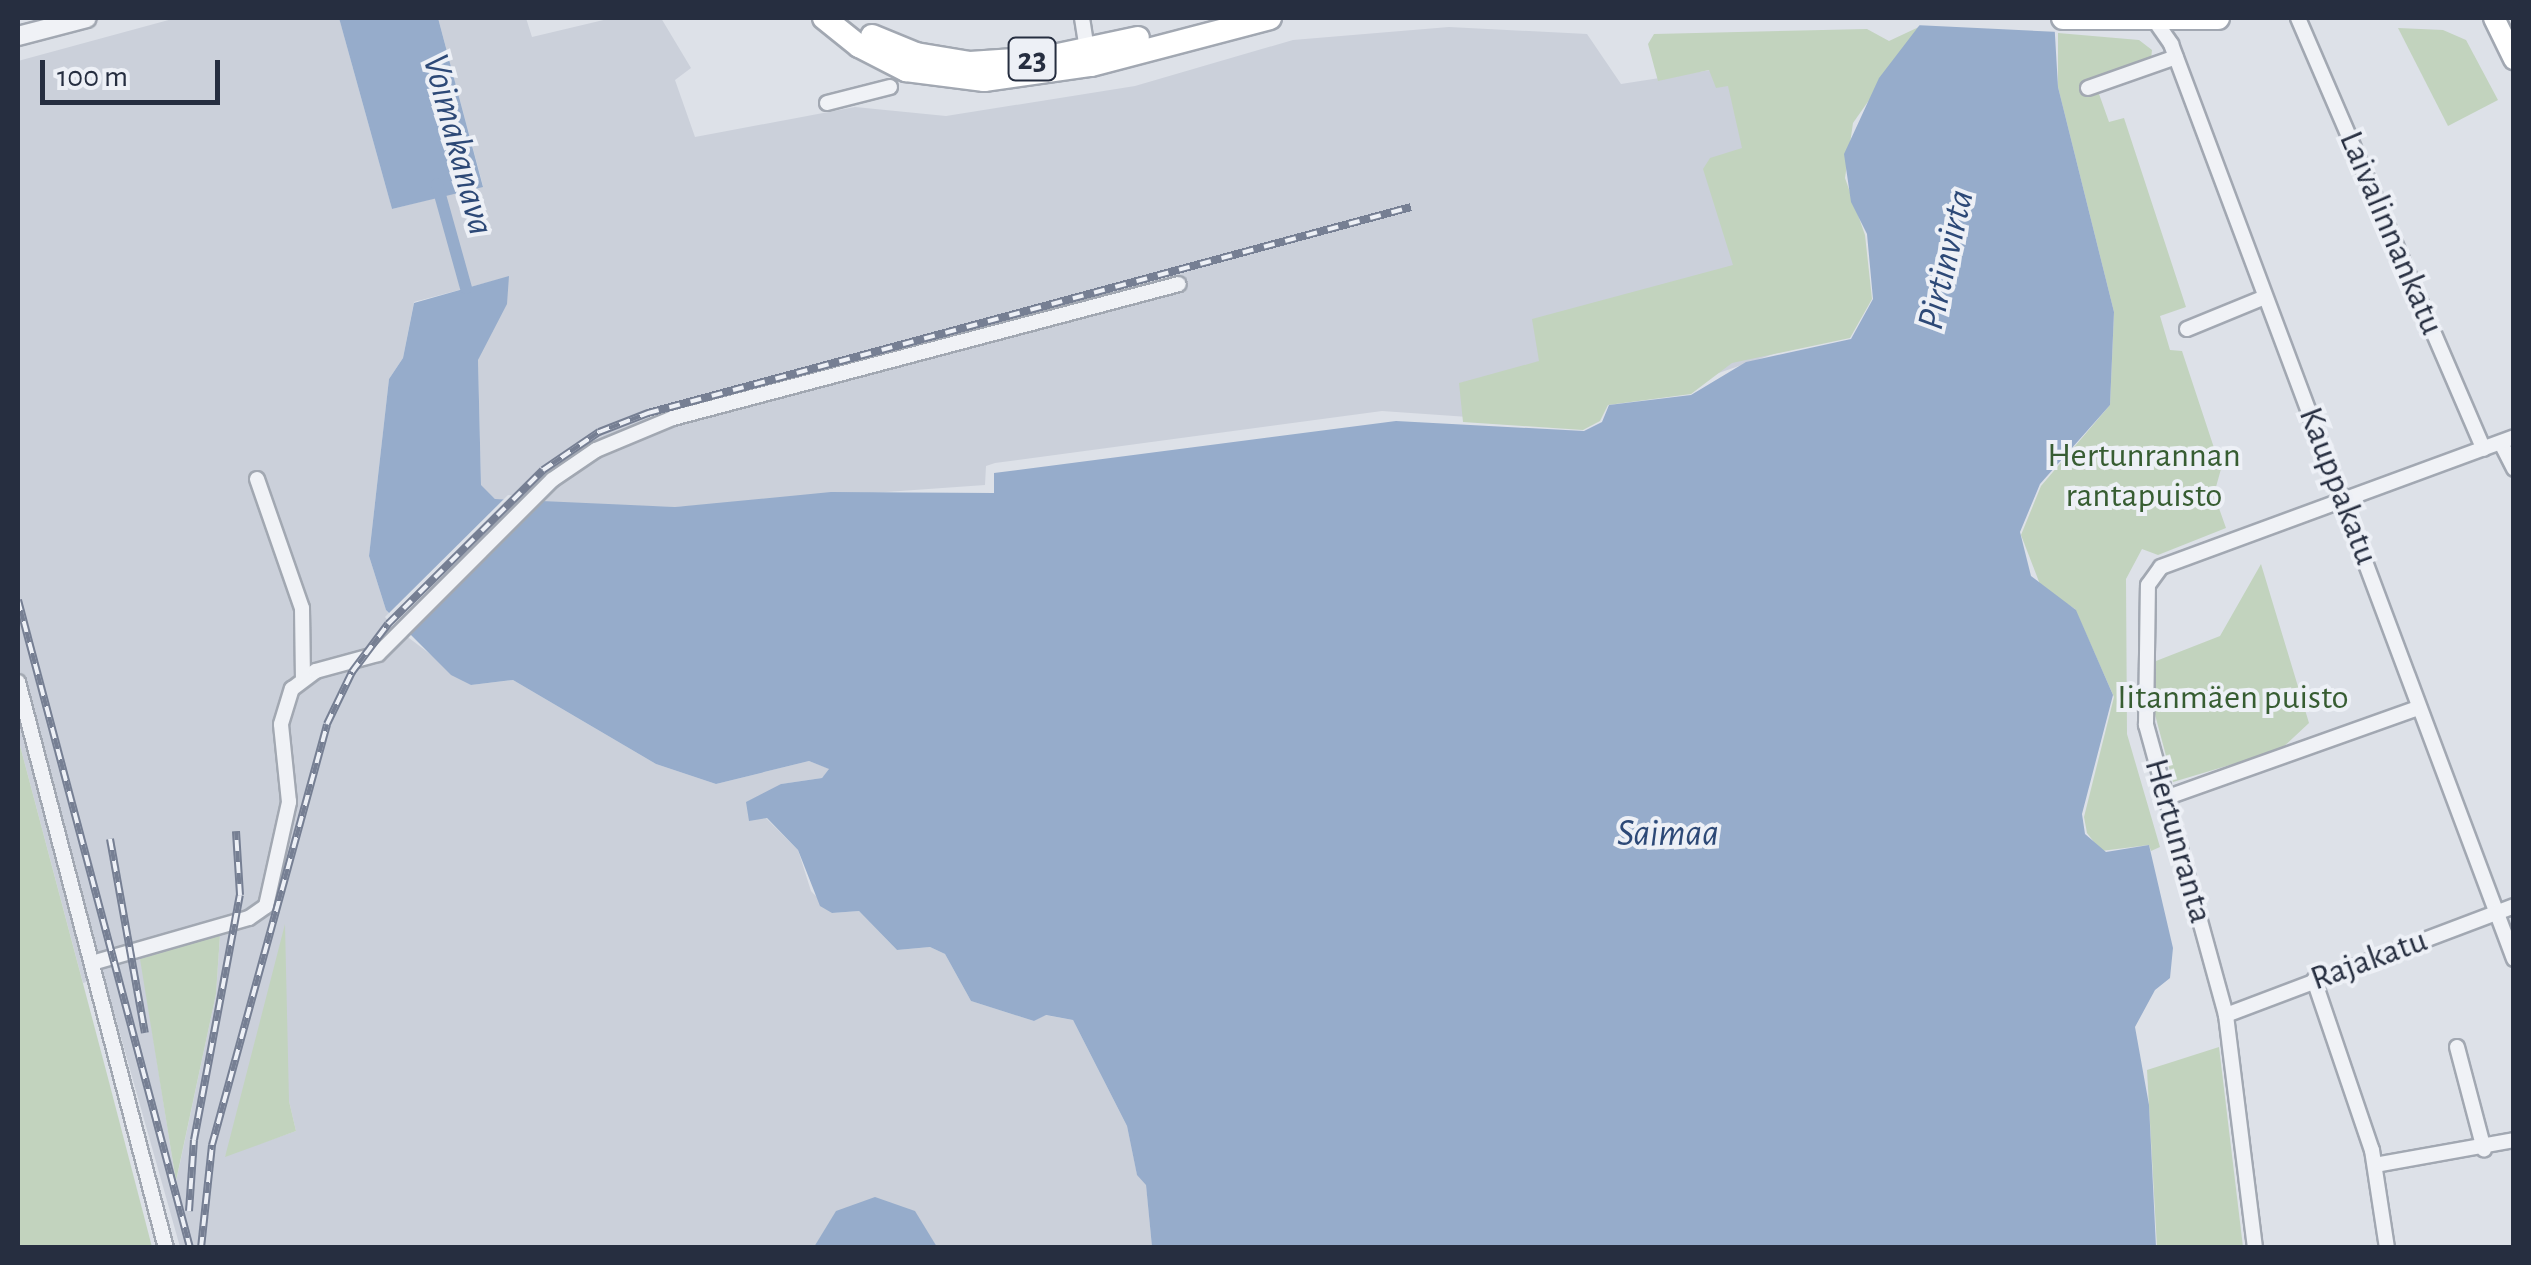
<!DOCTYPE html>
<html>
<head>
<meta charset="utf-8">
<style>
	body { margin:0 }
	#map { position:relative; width:2531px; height:1265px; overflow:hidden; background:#dde1e8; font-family:"Alegreya Sans",sans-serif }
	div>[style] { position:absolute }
	.built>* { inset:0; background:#cbd0da }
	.green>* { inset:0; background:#c2d3be }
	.water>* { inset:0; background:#96accb }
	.pier>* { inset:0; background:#dde1e8 }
	.canal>* { height:12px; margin:-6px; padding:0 6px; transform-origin:6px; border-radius:6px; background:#96accb }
	.roads { filter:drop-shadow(2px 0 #a2a8b2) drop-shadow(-2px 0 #a2a8b2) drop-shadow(0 2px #a2a8b2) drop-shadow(0 -2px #a2a8b2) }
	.minor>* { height:14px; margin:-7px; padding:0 7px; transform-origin:7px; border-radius:7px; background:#f0f2f6 }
	.tertiary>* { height:18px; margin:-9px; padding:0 9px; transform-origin:9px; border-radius:9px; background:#f0f2f6 }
	.secondary>* { height:20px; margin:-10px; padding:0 10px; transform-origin:10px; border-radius:10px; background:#fff }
	.trunk>* { height:22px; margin:-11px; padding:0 11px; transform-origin:11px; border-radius:11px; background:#fff }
	.rail>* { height:8px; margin-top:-4px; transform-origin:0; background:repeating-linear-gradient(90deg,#edf0f6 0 11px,#767f93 0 22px); box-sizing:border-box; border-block:2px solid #767f93 }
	span { translate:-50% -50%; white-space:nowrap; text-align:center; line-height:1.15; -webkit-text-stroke:8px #edf0f6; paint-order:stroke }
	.shield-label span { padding:2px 8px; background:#edf0f6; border:2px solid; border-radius:8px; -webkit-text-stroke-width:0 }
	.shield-label { font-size:32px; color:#262e40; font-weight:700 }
	.street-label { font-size:35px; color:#262e40 }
	.park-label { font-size:35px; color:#375d32 }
	.water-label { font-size:38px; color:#2d4977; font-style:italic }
	.frame { position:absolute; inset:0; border:20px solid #262e40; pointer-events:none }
	.scale { position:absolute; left:40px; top:60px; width:180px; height:45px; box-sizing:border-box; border:5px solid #262e40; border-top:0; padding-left:12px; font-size:30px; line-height:35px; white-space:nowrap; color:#262e40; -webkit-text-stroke:8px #edf0f6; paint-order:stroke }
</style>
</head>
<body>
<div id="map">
	<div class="built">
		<div style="clip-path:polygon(evenodd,176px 18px,339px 18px,392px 209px,483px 186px,438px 18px,526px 18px,532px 37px,612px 18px,661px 18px,691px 68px,675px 80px,695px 137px,855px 107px,946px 116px,1135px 86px,1293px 40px,1449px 27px,1587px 34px,1621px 84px,1711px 70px,1783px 77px,1831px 334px,1658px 394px,1606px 402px,1583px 425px,1382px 411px,995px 463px,986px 466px,985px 485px,675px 507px,572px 504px,495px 499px,481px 486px,478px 360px,508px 277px,414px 302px,403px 358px,389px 379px,369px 556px,386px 610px,409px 638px,471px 685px,513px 680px,656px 764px,716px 784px,809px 761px,830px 769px,822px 778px,781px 784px,766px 818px,798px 850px,811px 891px,832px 913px,859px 911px,897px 950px,930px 947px,945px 954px,971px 1001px,1034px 1021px,1045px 1015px,1073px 1020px,1127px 1126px,1137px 1174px,1146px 1184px,1152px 1247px,180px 1247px,104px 977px,83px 983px,18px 738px,18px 61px,176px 18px,220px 936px,216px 994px,176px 1182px,141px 960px,220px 936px,176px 18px,289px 1101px,296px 1131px,225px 1156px,289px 1101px)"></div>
	</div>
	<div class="green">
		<div style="clip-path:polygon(1921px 26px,1853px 123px,1845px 178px,1865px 235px,1872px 299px,1850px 338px,1732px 363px,1691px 394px,1608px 405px,1600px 421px,1583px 430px,1463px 422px,1459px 383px,1539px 361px,1532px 319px,1733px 265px,1703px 169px,1710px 158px,1742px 148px,1728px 86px,1716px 88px,1709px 70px,1658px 81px,1648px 44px,1654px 34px,1867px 29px,1889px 41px)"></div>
		<div style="clip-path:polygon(2398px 28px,2443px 30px,2466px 40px,2498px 100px,2448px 126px)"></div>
		<div style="clip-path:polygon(2058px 33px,2139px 40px,2152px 50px,2151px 59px,2093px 77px,2109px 122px,2124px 118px,2186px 307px,2160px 316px,2170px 350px,2182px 351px,2221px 469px,2214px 494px,2226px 528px,2158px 555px,2142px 549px,2126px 579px,2127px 734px,2160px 847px,2151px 851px,2149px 845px,2101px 851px,2087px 833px,2084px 817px,2114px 697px,2075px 609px,2041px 587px,2021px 535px,2041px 486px,2110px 405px,2114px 312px,2058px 87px)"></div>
		<div style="clip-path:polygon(2261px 564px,2309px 723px,2280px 750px,2173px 782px,2153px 707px,2156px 661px,2220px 636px)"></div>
		<div style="clip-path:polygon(18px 738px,108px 1078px,152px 1247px,18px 1247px)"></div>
		<div style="clip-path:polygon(285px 924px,289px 1101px,296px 1131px,225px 1157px)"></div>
		<div style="clip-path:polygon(220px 935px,216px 994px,176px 1181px,140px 959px)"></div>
		<div style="clip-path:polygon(2219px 1047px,2243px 1247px,2157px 1247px,2147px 1070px)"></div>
	</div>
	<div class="water">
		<div style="clip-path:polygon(339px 18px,438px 18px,483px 187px,392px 209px)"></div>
		<div style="clip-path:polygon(1925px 18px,2054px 18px,2058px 87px,2114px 312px,2110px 405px,2040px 484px,2020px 532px,2031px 576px,2076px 610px,2113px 695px,2082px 814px,2085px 834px,2106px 852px,2149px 845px,2173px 948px,2170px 978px,2155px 990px,2135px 1027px,2149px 1105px,2156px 1247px,1152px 1247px,1146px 1185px,1137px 1175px,1127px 1126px,1073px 1020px,1046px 1015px,1034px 1021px,971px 1001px,945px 954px,930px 947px,897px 950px,859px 911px,832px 913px,820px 906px,798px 850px,767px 818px,749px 821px,746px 802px,781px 784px,822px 778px,829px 769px,809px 761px,716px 784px,656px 764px,513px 680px,471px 685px,451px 675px,386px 610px,369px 556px,389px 379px,403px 358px,414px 303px,509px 276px,507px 304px,478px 360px,481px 485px,495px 499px,675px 507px,831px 492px,994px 493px,994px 473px,1396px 421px,1584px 431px,1602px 422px,1609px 405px,1691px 395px,1746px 362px,1851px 339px,1873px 299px,1867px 234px,1851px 202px,1844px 154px,1879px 78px)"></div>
		<div style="clip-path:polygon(875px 1197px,915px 1211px,937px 1247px,814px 1247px,836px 1211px)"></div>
	</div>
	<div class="pier">
		<div style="clip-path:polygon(1919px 18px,2059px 18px,2059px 32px,1915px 25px)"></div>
		<div style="clip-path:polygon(508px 495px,544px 498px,402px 638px,385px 617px)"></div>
	</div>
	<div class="canal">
		<div style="left:437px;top:184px;width:108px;rotate:74.4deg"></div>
	</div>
	<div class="roads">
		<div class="minor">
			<div style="left:1082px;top:18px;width:37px;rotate:81deg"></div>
			<div style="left:2153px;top:18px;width:32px;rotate:55deg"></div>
			<div style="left:2171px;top:44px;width:977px;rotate:69.45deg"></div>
			<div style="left:2298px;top:18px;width:469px;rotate:66.7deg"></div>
			<div style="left:2088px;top:88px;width:93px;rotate:-19.4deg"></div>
			<div style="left:827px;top:103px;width:65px;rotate:-14.3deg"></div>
			<div style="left:2187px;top:329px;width:84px;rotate:-22.3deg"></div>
			<div style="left:2501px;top:443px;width:29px;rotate:63deg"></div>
			<div style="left:257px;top:479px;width:137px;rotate:70.8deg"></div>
			<div style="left:302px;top:608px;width:70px;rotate:89.2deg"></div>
			<div style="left:18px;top:682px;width:585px;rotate:75.35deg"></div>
			<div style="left:2168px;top:797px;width:265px;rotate:-19.6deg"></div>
			<div style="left:92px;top:963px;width:163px;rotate:-16deg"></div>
			<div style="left:249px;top:918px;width:21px;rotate:-35deg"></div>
			<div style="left:266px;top:906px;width:107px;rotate:-77.5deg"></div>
			<div style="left:289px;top:802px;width:78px;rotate:-95.9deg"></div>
			<div style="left:281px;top:724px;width:37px;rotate:-73deg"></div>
			<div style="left:292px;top:689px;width:30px;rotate:-37deg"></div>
			<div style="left:316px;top:671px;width:64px;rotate:-15.3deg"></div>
			<div style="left:378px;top:654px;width:246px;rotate:-45deg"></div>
			<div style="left:552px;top:480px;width:53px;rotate:-34.3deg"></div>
			<div style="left:596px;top:450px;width:83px;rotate:-22.6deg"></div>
			<div style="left:673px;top:418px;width:523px;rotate:-14.83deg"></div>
			<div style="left:2314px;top:980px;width:180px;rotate:71.2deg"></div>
			<div style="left:2372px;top:1150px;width:99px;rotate:81.3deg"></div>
			<div style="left:2226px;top:1015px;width:308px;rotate:-20.7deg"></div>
			<div style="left:2457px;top:1047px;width:106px;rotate:75.2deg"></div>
			<div style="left:2375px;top:1165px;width:141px;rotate:-10.2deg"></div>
			<div style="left:2255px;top:1248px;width:235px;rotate:-97.1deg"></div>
			<div style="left:2226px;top:1015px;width:301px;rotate:-105.4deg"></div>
			<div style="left:2146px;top:725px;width:140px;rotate:-89.2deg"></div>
			<div style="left:2148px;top:585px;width:22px;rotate:-54deg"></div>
			<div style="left:2161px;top:567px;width:376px;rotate:-20.2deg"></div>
		</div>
		<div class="tertiary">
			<div style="left:18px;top:36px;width:71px;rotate:-14.6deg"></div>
		</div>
		<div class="secondary">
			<div style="left:2494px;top:18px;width:46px;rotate:64deg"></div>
		</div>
		<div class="trunk">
			<div style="left:824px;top:18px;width:45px;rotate:38.7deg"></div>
			<div style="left:859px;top:46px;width:53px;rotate:27.1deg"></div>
			<div style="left:906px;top:70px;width:79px;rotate:7.3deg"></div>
			<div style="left:984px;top:80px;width:108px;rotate:-8deg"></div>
			<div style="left:1091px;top:65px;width:185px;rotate:-14.7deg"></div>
			<div style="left:2063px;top:18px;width:155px"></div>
			<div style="left:872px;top:36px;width:48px;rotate:22.2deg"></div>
			<div style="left:916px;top:54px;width:55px;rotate:9.5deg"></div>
			<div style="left:970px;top:63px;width:74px;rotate:-3.9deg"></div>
			<div style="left:1044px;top:58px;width:96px;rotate:-12deg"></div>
		</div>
	</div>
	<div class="rail">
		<div style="left:18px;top:600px;width:670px;rotate:75.13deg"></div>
		<div style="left:110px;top:839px;width:197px;rotate:79.8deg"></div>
		<div style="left:189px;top:1211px;width:71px;rotate:-86deg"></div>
		<div style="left:194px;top:1140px;width:249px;rotate:-79.4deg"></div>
		<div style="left:240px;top:895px;width:64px;rotate:-93.6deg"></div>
		<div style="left:201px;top:1248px;width:104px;rotate:-83.9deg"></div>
		<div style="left:212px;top:1145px;width:436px;rotate:-74.7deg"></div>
		<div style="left:327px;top:724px;width:58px;rotate:-64.3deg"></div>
		<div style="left:352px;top:672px;width:60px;rotate:-53.1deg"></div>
		<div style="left:388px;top:624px;width:218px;rotate:-44.8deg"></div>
		<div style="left:543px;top:470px;width:68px;rotate:-34.2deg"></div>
		<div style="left:599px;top:432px;width:53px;rotate:-21.2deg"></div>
		<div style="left:648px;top:413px;width:790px;rotate:-15.11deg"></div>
	</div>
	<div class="shield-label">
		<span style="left:1032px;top:59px">23</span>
	</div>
	<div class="street-label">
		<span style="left:2391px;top:233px;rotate:67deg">Laivalinnankatu</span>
		<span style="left:2338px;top:486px;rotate:69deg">Kauppakatu</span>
		<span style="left:2178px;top:841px;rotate:74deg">Hertunranta</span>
		<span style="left:2369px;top:960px;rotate:-20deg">Rajakatu</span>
	</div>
	<div class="park-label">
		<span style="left:2144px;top:476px">Hertunrannan<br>rantapuisto</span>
		<span style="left:2233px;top:698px">Iitanmäen puisto</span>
	</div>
	<div class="water-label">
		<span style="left:457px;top:145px;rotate:75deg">Voimakanava</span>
		<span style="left:1947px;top:260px;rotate:-77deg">Pirtinvirta</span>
		<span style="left:1668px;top:835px">Saimaa</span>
	</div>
	<div class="frame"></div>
	<div class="scale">100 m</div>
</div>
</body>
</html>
